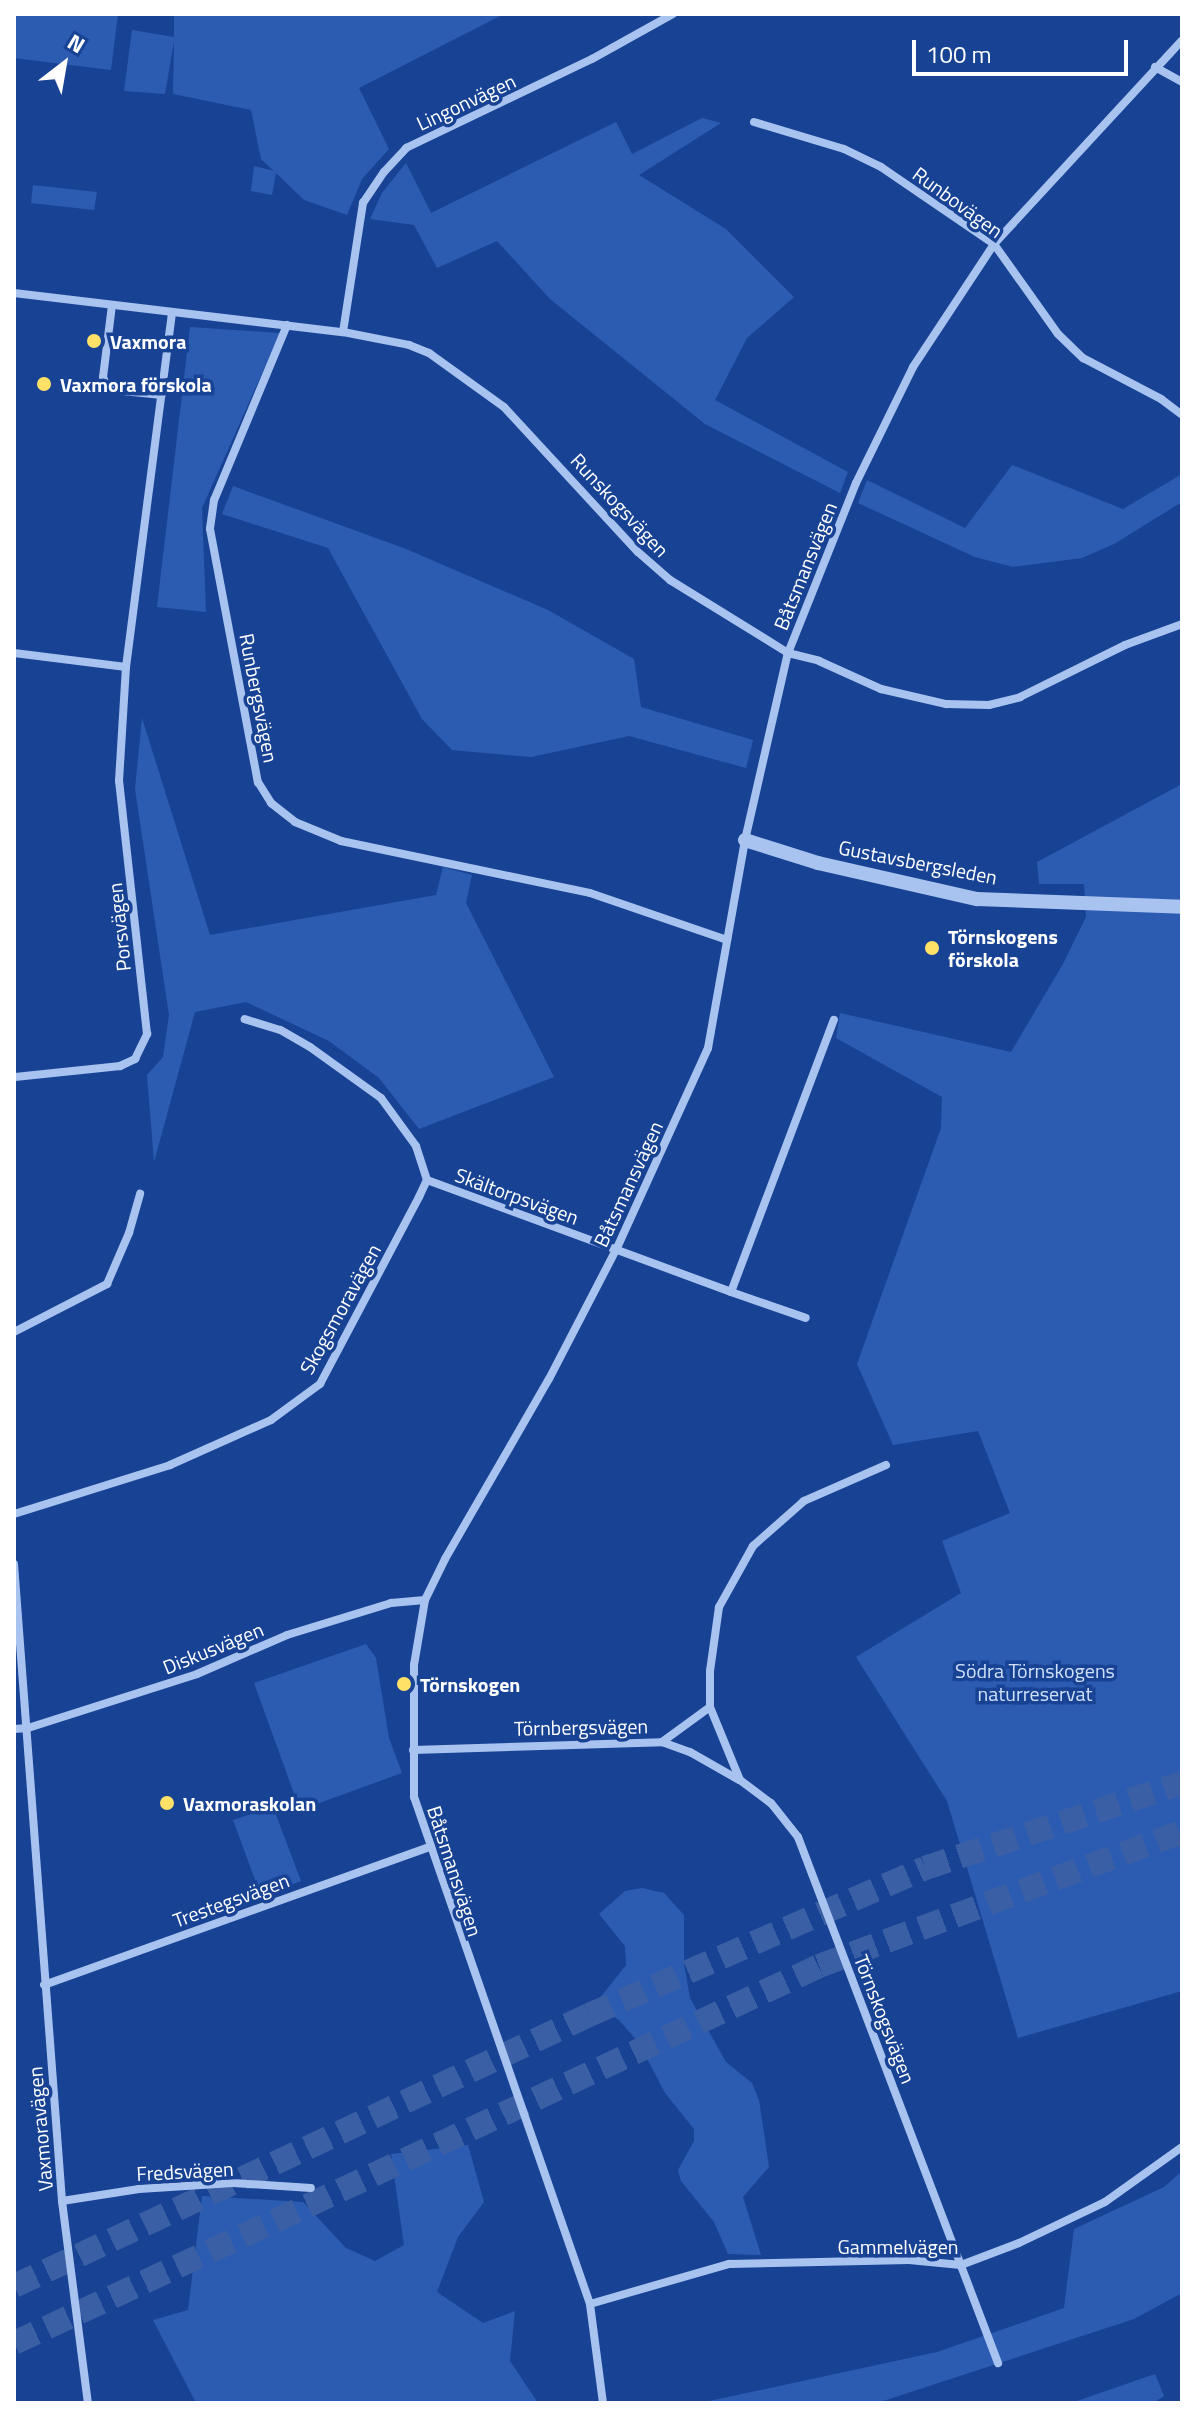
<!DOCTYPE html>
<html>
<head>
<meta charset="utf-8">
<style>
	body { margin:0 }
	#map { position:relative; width:1196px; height:2417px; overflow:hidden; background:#184394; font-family:"Titillium Web",sans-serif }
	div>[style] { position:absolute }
	.green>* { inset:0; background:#2c5cb2 }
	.motorway-tunnel>* { height:24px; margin-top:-12px; transform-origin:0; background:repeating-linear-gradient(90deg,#3b5fa4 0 24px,transparent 0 36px) }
	.minor>* { height:8px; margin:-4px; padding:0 4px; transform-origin:4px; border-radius:4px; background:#a9c3f0 }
	.tertiary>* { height:14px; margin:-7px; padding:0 7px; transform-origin:7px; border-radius:7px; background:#a9c3f0 }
	.dots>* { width:22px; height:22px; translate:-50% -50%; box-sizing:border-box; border:4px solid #184394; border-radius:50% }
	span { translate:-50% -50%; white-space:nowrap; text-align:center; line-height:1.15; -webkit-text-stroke:7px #184394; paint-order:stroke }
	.street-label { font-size:20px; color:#fff }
	.poi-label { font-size:20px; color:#fff; font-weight:700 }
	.left { translate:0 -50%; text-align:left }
	.park-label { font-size:20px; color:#d0e0fb }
	.frame { position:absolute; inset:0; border:16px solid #fff; pointer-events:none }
	.north { position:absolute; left:24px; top:24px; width:80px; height:80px; -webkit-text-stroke:6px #184394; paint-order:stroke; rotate:31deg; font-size:22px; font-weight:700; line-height:32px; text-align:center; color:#fff }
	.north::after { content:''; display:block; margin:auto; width:28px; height:36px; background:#fff; clip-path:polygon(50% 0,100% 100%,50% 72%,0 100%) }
	.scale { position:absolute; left:912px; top:40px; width:216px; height:36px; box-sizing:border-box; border:4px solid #fff; border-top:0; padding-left:10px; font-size:24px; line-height:28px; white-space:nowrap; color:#fff; -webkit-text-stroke:6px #184394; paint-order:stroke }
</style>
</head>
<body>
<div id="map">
	<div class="green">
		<div style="clip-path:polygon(14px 14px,118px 14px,111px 70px,14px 58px)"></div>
		<div style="clip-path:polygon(174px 14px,504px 14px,359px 88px,389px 149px,362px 179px,347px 215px,304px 200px,276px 173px,272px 195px,251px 191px,254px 166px,274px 171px,261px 159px,251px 110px,173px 94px,174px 41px,165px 94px,124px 91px,132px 30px,174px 37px)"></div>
		<div style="clip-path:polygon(702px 118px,721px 123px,639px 175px,726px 229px,794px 297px,747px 338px,715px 400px,848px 472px,840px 493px,705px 424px,550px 299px,497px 241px,437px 268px,414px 225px,370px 219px,382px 193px,406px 163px,431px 213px,616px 122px,632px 154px)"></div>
		<div style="clip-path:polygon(33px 185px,97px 192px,94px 210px,31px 203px)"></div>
		<div style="clip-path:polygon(190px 327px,280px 333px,202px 508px,206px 612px,157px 607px)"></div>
		<div style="clip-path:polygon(1012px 465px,1123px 509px,1182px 474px,1182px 502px,1114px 544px,1082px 558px,1013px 567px,975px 557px,858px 503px,867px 480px,965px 528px)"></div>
		<div style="clip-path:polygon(233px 486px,406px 549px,548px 610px,634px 659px,641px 707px,753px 740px,746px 768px,629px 736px,531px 757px,452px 750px,422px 719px,328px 548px,222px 514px)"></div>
		<div style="clip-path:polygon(142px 718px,210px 935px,436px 895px,443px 867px,472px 875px,466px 903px,554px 1077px,419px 1129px,379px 1078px,329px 1041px,246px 1002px,195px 1012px,154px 1162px,147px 1075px,163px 1057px,169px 1015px,135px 789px)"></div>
		<div style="clip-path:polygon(1182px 784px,1182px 1991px,1018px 2038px,947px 1801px,856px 1657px,961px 1593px,942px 1541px,1010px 1513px,978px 1431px,893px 1445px,857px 1364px,941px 1128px,942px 1097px,836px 1038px,840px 1013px,1011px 1052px,1063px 964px,1086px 917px,1084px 884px,1039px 884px,1037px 862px)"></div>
		<div style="clip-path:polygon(366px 1644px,376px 1658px,389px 1738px,402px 1773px,300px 1810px,254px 1683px)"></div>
		<div style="clip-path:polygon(273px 1807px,301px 1881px,261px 1896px,233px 1820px)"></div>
		<div style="clip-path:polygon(642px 1888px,664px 1893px,684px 1915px,684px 1964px,690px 1998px,726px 2062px,752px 2083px,759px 2100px,769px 2167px,743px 2197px,761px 2255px,728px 2254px,714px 2222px,681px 2181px,678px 2170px,694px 2141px,694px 2129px,665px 2093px,639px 2043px,619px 2020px,603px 2009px,600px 1998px,626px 1965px,625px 1946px,599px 1914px,625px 1891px)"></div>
		<div style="clip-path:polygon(468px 2145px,484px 2202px,458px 2237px,437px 2292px,483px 2323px,515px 2311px,510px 2361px,538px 2403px,196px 2403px,153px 2320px,188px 2310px,202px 2196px,303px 2202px,346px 2248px,375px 2261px,404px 2245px,391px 2154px)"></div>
		<div style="clip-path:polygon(1182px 2171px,1182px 2293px,1134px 2319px,877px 2403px,700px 2403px,937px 2352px,1064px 2308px,1074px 2229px,1164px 2187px)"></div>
		<div style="clip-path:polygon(1155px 2374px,1164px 2396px,1153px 2403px,1071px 2403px)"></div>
	</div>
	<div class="motorway-tunnel">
		<div style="left:14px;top:2286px;width:636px;rotate:-25.23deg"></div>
		<div style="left:589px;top:2015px;width:367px;rotate:-23.6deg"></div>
		<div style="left:925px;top:1868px;width:271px;rotate:-18.3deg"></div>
		<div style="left:14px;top:2343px;width:889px;rotate:-25.09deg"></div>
		<div style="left:819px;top:1966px;width:387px;rotate:-20.3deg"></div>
	</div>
	<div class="minor">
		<div style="left:1155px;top:67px;width:31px;rotate:29deg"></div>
		<div style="left:754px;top:122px;width:94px;rotate:16.7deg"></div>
		<div style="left:844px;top:149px;width:41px;rotate:25.9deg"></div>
		<div style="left:881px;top:167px;width:137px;rotate:34.3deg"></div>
		<div style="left:994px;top:244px;width:110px;rotate:54.6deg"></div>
		<div style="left:1058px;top:334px;width:35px;rotate:44deg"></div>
		<div style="left:1083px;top:358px;width:88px;rotate:27.7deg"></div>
		<div style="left:1161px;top:399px;width:26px;rotate:37deg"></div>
		<div style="left:14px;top:293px;width:331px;rotate:6.8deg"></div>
		<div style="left:343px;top:332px;width:67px;rotate:11.1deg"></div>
		<div style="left:409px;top:345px;width:22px;rotate:22deg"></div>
		<div style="left:429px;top:353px;width:92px;rotate:35.8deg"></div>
		<div style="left:504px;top:407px;width:197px;rotate:47.3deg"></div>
		<div style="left:638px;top:552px;width:43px;rotate:41.2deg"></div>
		<div style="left:670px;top:580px;width:139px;rotate:31.7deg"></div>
		<div style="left:788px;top:653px;width:32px;rotate:14deg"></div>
		<div style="left:819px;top:661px;width:68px;rotate:24.3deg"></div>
		<div style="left:881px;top:689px;width:67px;rotate:13deg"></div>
		<div style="left:946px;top:704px;width:43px;rotate:1.3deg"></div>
		<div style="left:989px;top:705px;width:32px;rotate:-14deg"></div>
		<div style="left:1020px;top:697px;width:117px;rotate:-26.3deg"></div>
		<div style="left:1125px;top:645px;width:61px;rotate:-20.2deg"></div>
		<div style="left:112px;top:305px;width:73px;rotate:97.1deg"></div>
		<div style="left:103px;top:377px;width:9px;rotate:69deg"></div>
		<div style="left:106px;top:385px;width:9px;rotate:36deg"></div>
		<div style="left:113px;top:390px;width:49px;rotate:5.8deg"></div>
		<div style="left:287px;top:325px;width:190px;rotate:112.6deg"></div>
		<div style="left:214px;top:500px;width:29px;rotate:98deg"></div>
		<div style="left:210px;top:529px;width:258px;rotate:79.3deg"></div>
		<div style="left:258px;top:782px;width:25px;rotate:58deg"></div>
		<div style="left:271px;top:803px;width:31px;rotate:38deg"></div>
		<div style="left:295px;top:822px;width:50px;rotate:22.4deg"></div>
		<div style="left:341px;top:841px;width:254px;rotate:11.8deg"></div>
		<div style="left:590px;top:893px;width:145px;rotate:18.9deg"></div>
		<div style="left:343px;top:332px;width:131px;rotate:-81.2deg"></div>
		<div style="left:363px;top:203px;width:37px;rotate:-56deg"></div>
		<div style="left:384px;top:172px;width:33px;rotate:-47deg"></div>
		<div style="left:406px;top:148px;width:206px;rotate:-25.6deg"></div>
		<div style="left:592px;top:59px;width:93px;rotate:-29.1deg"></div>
		<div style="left:14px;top:653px;width:113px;rotate:7.1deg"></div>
		<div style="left:15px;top:1077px;width:106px;rotate:-6deg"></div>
		<div style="left:120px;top:1066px;width:17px;rotate:-25deg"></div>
		<div style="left:135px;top:1059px;width:28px;rotate:-64deg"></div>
		<div style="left:147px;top:1034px;width:255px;rotate:-96.3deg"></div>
		<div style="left:119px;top:781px;width:114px;rotate:-86.5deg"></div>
		<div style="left:126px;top:667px;width:357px;rotate:-82.6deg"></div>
		<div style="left:427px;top:1180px;width:324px;rotate:20.2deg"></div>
		<div style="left:731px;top:1292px;width:291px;rotate:-69.3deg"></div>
		<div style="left:731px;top:1292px;width:79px;rotate:19.1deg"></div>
		<div style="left:14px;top:1332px;width:105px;rotate:-27.3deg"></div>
		<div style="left:107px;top:1284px;width:56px;rotate:-66.7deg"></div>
		<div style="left:129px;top:1233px;width:41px;rotate:-74.2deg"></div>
		<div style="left:886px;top:1465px;width:90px;rotate:156.3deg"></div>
		<div style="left:804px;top:1501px;width:68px;rotate:138.6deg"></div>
		<div style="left:753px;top:1546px;width:70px;rotate:119.1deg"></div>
		<div style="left:719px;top:1607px;width:65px;rotate:98deg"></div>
		<div style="left:710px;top:1671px;width:36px;rotate:90deg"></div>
		<div style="left:710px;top:1707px;width:79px;rotate:67.7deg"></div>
		<div style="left:740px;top:1780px;width:39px;rotate:37deg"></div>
		<div style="left:771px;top:1803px;width:43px;rotate:51.5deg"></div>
		<div style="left:798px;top:1837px;width:563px;rotate:69.18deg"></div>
		<div style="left:14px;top:1514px;width:164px;rotate:-17.4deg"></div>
		<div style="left:170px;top:1465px;width:111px;rotate:-24deg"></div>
		<div style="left:271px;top:1420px;width:61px;rotate:-36.3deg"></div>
		<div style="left:320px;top:1384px;width:212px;rotate:-62.1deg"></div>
		<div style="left:419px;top:1197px;width:19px;rotate:-65deg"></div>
		<div style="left:427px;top:1180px;width:36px;rotate:-108deg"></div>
		<div style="left:416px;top:1146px;width:59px;rotate:-126.1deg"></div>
		<div style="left:381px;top:1098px;width:87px;rotate:-144.3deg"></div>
		<div style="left:310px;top:1047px;width:34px;rotate:-150deg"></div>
		<div style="left:280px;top:1030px;width:37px;rotate:-163deg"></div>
		<div style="left:14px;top:1564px;width:639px;rotate:85.69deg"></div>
		<div style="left:62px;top:2201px;width:204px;rotate:82.7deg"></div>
		<div style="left:14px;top:1729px;width:14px;rotate:-4deg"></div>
		<div style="left:28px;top:1728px;width:177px;rotate:-17.7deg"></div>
		<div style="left:197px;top:1674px;width:98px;rotate:-23.4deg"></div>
		<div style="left:287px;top:1635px;width:109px;rotate:-17.1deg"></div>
		<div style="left:391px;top:1603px;width:34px;rotate:-5deg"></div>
		<div style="left:662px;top:1742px;width:59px;rotate:-36.1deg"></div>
		<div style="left:413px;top:1750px;width:249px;rotate:-1.8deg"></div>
		<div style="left:662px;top:1742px;width:30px;rotate:20deg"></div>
		<div style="left:690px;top:1752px;width:56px;rotate:29.7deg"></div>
		<div style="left:44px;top:1985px;width:409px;rotate:-19.7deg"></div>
		<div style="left:62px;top:2201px;width:78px;rotate:-8.9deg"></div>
		<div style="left:139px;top:2189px;width:94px;rotate:-3.7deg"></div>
		<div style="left:233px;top:2183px;width:78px;rotate:3.7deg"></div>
		<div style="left:590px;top:2304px;width:145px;rotate:-16.1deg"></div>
		<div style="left:729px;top:2264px;width:180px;rotate:-1.3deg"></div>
		<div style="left:909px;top:2260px;width:52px;rotate:5.5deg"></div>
		<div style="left:961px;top:2265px;width:62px;rotate:-20.8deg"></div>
		<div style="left:1019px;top:2243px;width:95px;rotate:-25.5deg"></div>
		<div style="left:1105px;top:2202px;width:95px;rotate:-35.5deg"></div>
		<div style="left:603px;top:2403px;width:100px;rotate:-97.5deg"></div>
		<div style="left:590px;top:2304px;width:537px;rotate:-109.14deg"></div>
		<div style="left:414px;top:1797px;width:132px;rotate:-90deg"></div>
		<div style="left:414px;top:1665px;width:66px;rotate:-80.4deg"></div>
		<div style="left:425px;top:1600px;width:46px;rotate:-64deg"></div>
		<div style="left:445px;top:1559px;width:208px;rotate:-60deg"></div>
		<div style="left:549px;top:1379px;width:145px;rotate:-62.6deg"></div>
		<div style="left:616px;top:1250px;width:222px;rotate:-65.5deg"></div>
		<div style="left:708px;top:1048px;width:211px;rotate:-79.9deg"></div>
		<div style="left:745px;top:840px;width:192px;rotate:-77.1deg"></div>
		<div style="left:788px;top:653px;width:183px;rotate:-68.2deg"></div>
		<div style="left:856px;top:483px;width:129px;rotate:-63.8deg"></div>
		<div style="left:913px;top:367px;width:147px;rotate:-56.6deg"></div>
		<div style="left:994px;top:244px;width:277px;rotate:-47.3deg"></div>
	</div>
	<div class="tertiary">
		<div style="left:745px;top:840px;width:77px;rotate:17.5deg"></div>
		<div style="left:818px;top:863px;width:163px;rotate:12.8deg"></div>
		<div style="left:977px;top:899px;width:205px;rotate:2.2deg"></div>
	</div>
	<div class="dots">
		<div style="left:94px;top:341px;background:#ffe168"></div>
		<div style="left:44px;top:384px;background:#ffe168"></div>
		<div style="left:932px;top:948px;background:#ffe168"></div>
		<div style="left:404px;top:1684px;background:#ffe168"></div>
		<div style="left:167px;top:1803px;background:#ffe168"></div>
	</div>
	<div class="street-label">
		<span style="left:466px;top:102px;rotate:-25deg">Lingonvägen</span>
		<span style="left:958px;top:202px;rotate:36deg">Runbovägen</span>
		<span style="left:620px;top:505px;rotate:47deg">Runskogsvägen</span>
		<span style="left:805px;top:566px;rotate:-68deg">Båtsmansvägen</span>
		<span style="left:259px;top:698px;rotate:79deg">Runbergsvägen</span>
		<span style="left:918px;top:862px;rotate:11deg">Gustavsbergsleden</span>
		<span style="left:119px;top:927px;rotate:-96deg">Porsvägen</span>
		<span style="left:628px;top:1184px;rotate:-65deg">Båtsmansvägen</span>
		<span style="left:517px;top:1196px;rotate:20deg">Skältorpsvägen</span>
		<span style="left:340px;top:1309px;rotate:-61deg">Skogsmoravägen</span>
		<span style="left:213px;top:1648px;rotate:-22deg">Diskusvägen</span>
		<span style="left:581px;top:1727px;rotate:-1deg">Törnbergsvägen</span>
		<span style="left:455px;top:1871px;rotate:72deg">Båtsmansvägen</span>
		<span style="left:231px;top:1900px;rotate:-20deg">Trestegsvägen</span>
		<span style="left:885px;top:2019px;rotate:69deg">Törnskogsvägen</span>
		<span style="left:40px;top:2129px;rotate:-95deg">Vaxmoravägen</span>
		<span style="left:185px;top:2171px;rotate:-3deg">Fredsvägen</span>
		<span style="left:898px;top:2246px">Gammelvägen</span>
	</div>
	<div class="poi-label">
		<span class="left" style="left:110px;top:341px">Vaxmora</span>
		<span class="left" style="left:60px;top:384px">Vaxmora förskola</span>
		<span class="left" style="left:948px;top:948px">Törnskogens<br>förskola</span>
		<span class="left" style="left:420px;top:1684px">Törnskogen</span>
		<span class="left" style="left:183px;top:1803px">Vaxmoraskolan</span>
	</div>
	<div class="park-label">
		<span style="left:1035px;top:1682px">Södra Törnskogens<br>naturreservat</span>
	</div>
	<div class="frame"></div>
	<div class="north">N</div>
	<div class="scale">100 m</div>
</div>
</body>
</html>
